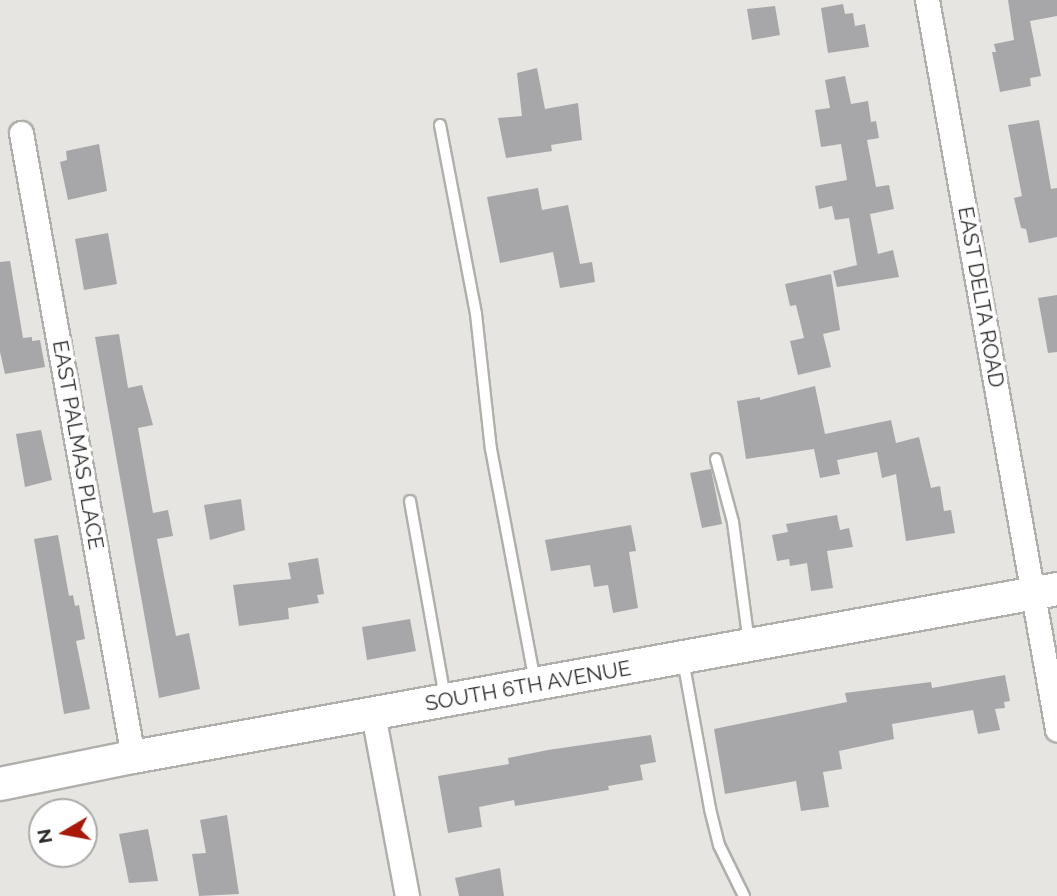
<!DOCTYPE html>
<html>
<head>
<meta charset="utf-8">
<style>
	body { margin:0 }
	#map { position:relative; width:1057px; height:896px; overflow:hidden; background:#e6e5e1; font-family:Raleway,sans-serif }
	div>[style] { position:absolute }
	.building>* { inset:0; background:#a7a7aa }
	.roads { filter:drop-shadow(2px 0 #b1afac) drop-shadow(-2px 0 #b1afac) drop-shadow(0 2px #b1afac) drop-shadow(0 -2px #b1afac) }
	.lane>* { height:10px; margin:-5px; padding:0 5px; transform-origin:5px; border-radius:5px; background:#fff }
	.street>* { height:23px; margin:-11.5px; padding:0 11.5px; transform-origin:11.5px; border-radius:11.5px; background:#fff }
	.secondary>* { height:32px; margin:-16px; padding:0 16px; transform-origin:16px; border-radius:16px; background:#fff }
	span { translate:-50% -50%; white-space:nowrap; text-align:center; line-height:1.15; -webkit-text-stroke:7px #fff; paint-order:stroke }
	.street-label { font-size:21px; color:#2b2a29 }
	.north { position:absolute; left:28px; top:798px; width:70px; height:70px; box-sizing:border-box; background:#fff; border:2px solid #aaaaa9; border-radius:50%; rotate:260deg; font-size:19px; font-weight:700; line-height:28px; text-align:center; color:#2b2a29 }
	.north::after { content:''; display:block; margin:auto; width:24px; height:32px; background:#aa1908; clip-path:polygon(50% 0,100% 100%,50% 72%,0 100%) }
</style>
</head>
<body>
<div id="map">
	<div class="building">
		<div style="clip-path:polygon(1008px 0,1057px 0,1057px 16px,1030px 21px,1041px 76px,1030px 78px,1031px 86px,1000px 92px,992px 52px,996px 52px,994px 44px,1014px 40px)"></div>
		<div style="clip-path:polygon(843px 4px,845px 14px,853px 13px,855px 26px,865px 24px,869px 47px,828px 53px,821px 8px)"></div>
		<div style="clip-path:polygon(775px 6px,780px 35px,752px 40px,747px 9px)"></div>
		<div style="clip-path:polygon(537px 68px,545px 109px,578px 103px,582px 140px,551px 145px,552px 151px,506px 158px,498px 118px,522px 116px,517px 73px)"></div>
		<div style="clip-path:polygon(845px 76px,851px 104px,868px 101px,871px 122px,876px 121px,879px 138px,867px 140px,876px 187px,889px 185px,894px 209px,870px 214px,878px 254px,893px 250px,899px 277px,837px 287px,833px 271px,857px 265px,849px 218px,835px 220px,832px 206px,819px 209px,815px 186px,847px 180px,841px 144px,821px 147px,815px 110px,830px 108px,825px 80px)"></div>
		<div style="clip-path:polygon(1039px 120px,1051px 189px,1057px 188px,1057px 237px,1029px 243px,1026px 229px,1021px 228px,1014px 198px,1022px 196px,1008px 125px)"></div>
		<div style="clip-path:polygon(99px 144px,107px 191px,68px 200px,60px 162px,67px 160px,66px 151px)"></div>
		<div style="clip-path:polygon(538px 188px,542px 210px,568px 205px,580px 264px,592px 262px,595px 282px,560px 288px,553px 252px,500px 263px,487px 197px)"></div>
		<div style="clip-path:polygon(108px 233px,117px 284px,84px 290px,75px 239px)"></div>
		<div style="clip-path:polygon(10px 261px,23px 338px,32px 337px,32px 341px,40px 340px,45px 367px,5px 374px,0 352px,0 262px)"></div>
		<div style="clip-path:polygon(831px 274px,840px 330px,823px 334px,831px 367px,798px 375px,790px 341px,804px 338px,796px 305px,790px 306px,785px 284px)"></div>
		<div style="clip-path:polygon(1057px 295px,1057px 352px,1048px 353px,1038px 298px)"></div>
		<div style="clip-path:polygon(119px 334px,128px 388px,142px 385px,153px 425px,138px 428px,153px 513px,168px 510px,173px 536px,157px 539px,165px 581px,176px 636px,189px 633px,200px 689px,159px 698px,95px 337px)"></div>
		<div style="clip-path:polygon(815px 386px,825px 434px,891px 420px,896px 443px,919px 437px,931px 488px,940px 486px,944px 511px,951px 510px,955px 533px,906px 541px,896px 474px,882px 478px,877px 452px,837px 460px,840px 474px,820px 478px,814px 449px,746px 459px,737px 401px,760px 397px,760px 400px)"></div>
		<div style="clip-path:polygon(41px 430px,52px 480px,25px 487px,16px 434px)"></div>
		<div style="clip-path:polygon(711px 469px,722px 524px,702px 528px,690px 473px)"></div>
		<div style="clip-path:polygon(241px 499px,245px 530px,210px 540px,204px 505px)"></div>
		<div style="clip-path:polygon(837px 515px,840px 530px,849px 528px,853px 547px,827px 551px,833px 588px,811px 591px,807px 563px,790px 566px,789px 559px,777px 561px,772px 535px,788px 532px,786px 524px)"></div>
		<div style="clip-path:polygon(631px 525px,636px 551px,629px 552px,638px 608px,613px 613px,608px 585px,594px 587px,590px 565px,551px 571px,545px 540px)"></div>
		<div style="clip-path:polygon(58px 535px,69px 596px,73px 595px,75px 606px,79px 605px,85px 639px,76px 641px,90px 709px,64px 714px,34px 539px)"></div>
		<div style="clip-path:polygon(318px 558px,324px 594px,317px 595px,319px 603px,288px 608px,289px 619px,239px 626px,233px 585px,291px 579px,288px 563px)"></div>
		<div style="clip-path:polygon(410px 619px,416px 651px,367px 660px,362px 627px)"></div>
		<div style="clip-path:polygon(1005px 675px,1010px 701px,1004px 702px,1005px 708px,995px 709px,1000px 730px,978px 734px,973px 710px,892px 724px,894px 739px,839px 751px,842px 769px,823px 772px,829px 807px,801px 811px,796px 781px,725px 794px,714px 729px,847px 702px,845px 693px,931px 682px,932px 688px)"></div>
		<div style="clip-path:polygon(651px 735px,656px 762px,640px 765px,643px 780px,608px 786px,609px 790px,515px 806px,514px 800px,479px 807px,482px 827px,448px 833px,438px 776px,509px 764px,508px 758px,548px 750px)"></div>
		<div style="clip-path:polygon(227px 815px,239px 894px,199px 896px,192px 854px,206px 853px,200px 820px)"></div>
		<div style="clip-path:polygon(148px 829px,158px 881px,129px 883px,119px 834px)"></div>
		<div style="clip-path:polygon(500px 868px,504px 896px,459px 896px,455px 878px)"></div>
	</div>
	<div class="roads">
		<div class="lane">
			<div style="left:440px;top:125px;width:192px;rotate:79.2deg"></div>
			<div style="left:476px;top:314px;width:136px;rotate:83.7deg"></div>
			<div style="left:491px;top:449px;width:237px;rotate:79.3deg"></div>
			<div style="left:716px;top:459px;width:65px;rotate:74.9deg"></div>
			<div style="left:733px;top:522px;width:122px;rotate:82.5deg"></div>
			<div style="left:410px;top:501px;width:200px;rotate:79.9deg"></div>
			<div style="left:683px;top:660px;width:151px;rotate:79.7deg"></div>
			<div style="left:710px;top:809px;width:37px;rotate:76deg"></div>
			<div style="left:719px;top:845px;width:57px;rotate:63.9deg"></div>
		</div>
		<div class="street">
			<div style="left:927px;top:0;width:741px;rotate:79.89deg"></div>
			<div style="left:21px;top:133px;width:634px;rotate:79.82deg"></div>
			<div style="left:373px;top:714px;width:185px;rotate:79.4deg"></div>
		</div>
		<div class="secondary">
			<div style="left:0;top:784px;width:136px;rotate:-11.5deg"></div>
			<div style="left:133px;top:757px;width:939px;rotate:-10.3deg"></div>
		</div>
	</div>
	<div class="street-label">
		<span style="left:981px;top:297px;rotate:80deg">EAST DELTA ROAD</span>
		<span style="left:78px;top:445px;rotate:80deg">EAST PALMAS PLACE</span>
		<span style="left:528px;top:686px;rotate:-10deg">SOUTH 6TH AVENUE</span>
	</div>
	<div class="north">N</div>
</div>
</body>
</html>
